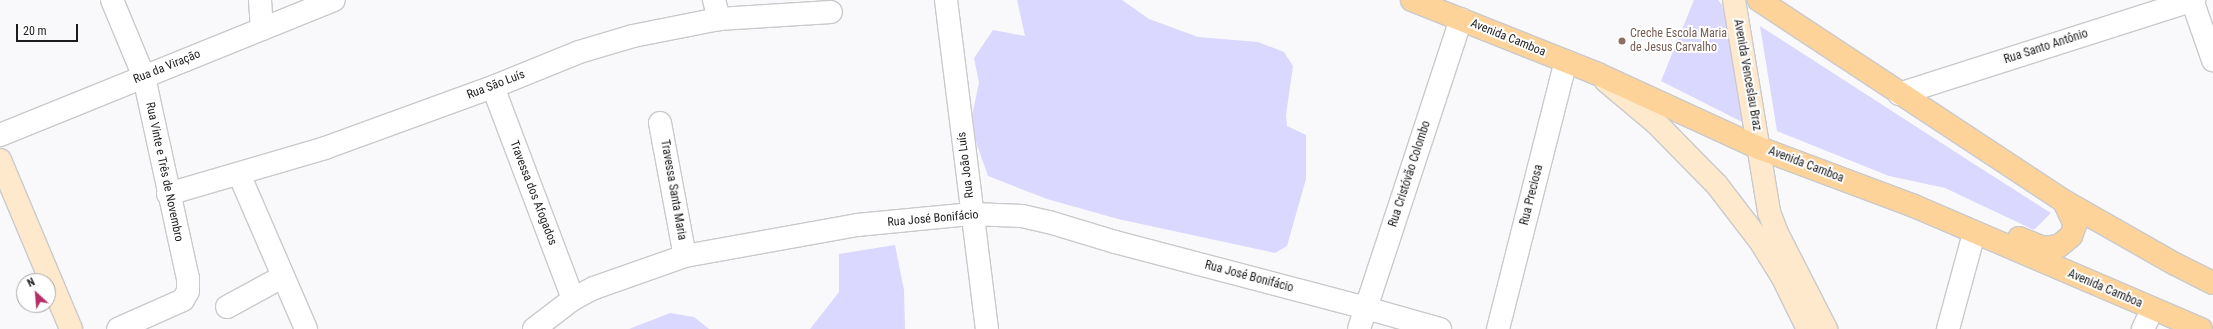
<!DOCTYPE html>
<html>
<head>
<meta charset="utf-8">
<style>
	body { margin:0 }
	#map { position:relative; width:2213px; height:329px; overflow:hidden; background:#f9f9fb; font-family:"Roboto Condensed",sans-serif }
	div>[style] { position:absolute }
	.green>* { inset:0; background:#dad8fe }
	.roads { filter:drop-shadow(1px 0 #cacacc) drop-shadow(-1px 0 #cacacc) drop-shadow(0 1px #cacacc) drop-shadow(0 -1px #cacacc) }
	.minor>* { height:22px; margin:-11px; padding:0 11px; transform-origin:11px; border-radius:11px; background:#fff }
	.tertiary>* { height:22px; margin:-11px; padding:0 11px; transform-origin:11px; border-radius:11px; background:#fff }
	.secondary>* { height:22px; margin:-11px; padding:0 11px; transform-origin:11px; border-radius:11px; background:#fee9cc }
	.primary>* { height:22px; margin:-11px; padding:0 11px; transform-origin:11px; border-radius:11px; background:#fdd39a }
	.dots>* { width:11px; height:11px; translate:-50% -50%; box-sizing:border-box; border:2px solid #fff; border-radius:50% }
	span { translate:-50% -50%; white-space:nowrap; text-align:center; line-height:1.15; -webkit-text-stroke:4px #fff; paint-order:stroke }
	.education-label { font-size:12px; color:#785e54 }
	.left { translate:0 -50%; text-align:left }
	.street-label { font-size:12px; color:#1d1d1e }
	.north { position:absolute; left:16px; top:273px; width:40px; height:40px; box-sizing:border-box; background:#fff; border:1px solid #a5a5a5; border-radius:50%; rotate:334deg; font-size:11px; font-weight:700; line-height:16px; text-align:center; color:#1d1d1e }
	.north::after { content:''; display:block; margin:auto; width:14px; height:18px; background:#b72d68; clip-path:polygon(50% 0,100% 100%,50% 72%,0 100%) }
	.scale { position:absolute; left:16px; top:24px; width:62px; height:18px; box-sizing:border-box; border:2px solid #1d1d1e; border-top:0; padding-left:5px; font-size:12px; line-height:14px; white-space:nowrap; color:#1d1d1e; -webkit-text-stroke:3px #fff; paint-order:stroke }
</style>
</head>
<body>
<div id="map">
	<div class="green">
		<div style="clip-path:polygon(1017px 0,1122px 0,1149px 19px,1198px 37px,1258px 42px,1284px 52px,1293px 66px,1286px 115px,1287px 126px,1306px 135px,1306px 179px,1287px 246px,1275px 253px,1118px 219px,1047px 199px,988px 176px,970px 125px,979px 83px,974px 58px,993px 30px,1025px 36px)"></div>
		<div style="clip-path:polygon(1694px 0,1718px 0,1722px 5px,1733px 38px,1744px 123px,1661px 81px)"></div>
		<div style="clip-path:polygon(1760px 26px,1971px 162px,2051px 213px,2034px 230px,1945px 188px,1889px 176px,1777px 131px)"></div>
		<div style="clip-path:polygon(895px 245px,904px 290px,905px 329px,810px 329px,839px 292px,839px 254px)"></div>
		<div style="clip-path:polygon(670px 313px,694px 317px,709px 329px,629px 329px)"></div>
	</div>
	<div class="roads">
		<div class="minor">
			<div style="left:112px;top:0;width:83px;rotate:67.4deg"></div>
			<div style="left:144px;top:77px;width:206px;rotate:77.7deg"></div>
			<div style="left:188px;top:278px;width:13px;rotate:90deg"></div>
			<div style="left:188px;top:291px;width:10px;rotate:119deg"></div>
			<div style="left:183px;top:300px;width:71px;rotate:156deg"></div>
			<div style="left:260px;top:0;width:29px;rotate:86deg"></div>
			<div style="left:714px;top:0;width:20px;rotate:75deg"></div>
			<div style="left:946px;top:0;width:332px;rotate:82.9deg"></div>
			<div style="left:2192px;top:0;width:64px;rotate:70.7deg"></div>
			<div style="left:493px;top:87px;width:227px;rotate:69.3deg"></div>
			<div style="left:1899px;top:94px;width:310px;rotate:-17.7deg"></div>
			<div style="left:660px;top:123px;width:135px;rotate:79.4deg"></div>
			<div style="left:0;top:135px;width:360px;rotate:-22deg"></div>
			<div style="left:239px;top:174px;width:169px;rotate:66.6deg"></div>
			<div style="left:168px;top:194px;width:164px;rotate:-16.3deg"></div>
			<div style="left:325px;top:148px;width:179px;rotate:-20deg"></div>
			<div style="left:493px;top:87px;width:93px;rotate:-22.1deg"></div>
			<div style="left:579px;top:52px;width:56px;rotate:-16.5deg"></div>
			<div style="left:633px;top:36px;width:88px;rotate:-11.2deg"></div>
			<div style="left:719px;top:19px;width:112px;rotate:-3.6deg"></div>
			<div style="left:227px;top:307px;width:63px;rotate:-28.6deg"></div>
			<div style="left:1359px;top:329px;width:22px;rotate:-72deg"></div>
			<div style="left:1366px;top:308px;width:77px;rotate:15.8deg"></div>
			<div style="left:1498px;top:329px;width:276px;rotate:-75.8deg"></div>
			<div style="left:1948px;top:329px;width:99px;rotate:-74.8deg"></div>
			<div style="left:2143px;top:329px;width:21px;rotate:-65deg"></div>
		</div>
		<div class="tertiary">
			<div style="left:534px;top:329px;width:49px;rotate:-37.6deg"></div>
			<div style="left:573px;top:299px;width:24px;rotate:-28deg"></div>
			<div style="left:594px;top:288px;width:96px;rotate:-19.4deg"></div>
			<div style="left:685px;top:256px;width:175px;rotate:-10.2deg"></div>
			<div style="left:857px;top:225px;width:116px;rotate:-5.5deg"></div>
			<div style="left:972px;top:214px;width:50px;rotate:2.3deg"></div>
			<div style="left:1022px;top:216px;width:28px;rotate:13deg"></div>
			<div style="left:1049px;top:222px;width:69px;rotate:16.9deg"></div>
			<div style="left:1115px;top:242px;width:260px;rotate:14.7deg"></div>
			<div style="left:1366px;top:308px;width:304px;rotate:-71.8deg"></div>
		</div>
		<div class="secondary">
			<div style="left:1734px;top:0;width:215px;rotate:80.6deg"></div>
			<div style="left:1769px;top:212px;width:25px;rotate:69deg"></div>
			<div style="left:1778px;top:235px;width:106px;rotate:62.9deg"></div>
			<div style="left:1606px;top:81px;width:65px;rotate:40deg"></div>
			<div style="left:1656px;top:123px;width:87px;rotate:45.5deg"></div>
			<div style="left:1717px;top:185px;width:71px;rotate:52.5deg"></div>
			<div style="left:1760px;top:241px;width:39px;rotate:58deg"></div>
			<div style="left:1781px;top:274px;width:61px;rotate:63.9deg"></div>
			<div style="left:0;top:160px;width:183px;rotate:67.2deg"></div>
		</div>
		<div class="primary">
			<div style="left:1412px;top:0;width:200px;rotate:21.7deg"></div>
			<div style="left:1598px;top:74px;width:177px;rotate:24.7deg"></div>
			<div style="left:1759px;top:148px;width:165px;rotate:20.5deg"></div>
			<div style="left:1914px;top:206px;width:312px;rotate:23.2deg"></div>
			<div style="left:1759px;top:0;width:365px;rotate:33.4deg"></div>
			<div style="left:2064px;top:201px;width:128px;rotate:29.6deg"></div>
			<div style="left:2175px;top:264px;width:42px;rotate:26.6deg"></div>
			<div style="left:2019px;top:238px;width:27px;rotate:22deg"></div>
			<div style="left:2044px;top:248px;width:15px;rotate:-8deg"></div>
			<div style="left:2059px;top:246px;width:16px;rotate:-40deg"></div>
			<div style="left:2071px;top:236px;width:12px;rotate:-70deg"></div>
			<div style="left:2075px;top:225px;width:26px;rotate:-115deg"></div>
		</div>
	</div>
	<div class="dots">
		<div style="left:1622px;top:41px;background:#8d6e63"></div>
	</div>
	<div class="education-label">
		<span class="left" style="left:1630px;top:41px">Creche Escola Maria<br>de Jesus Carvalho</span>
	</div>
	<div class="street-label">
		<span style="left:1508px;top:38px;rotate:22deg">Avenida Camboa</span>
		<span style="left:2046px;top:47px;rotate:-18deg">Rua Santo Antônio</span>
		<span style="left:167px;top:67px;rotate:-22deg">Rua da Viração</span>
		<span style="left:1747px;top:75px;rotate:80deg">Avenida Venceslau Braz</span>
		<span style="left:496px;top:85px;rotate:-21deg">Rua São Luís</span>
		<span style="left:966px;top:165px;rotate:-97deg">Rua João Luís</span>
		<span style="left:1806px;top:165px;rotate:21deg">Avenida Camboa</span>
		<span style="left:164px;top:172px;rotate:78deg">Rua Vinte e Três de Novembro</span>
		<span style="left:1410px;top:174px;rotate:-72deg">Rua Cristóvão Colombo</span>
		<span style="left:673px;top:190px;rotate:80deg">Travessa Santa Maria</span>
		<span style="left:533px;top:193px;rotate:69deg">Travessa dos Afogados</span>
		<span style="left:1532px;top:195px;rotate:-76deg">Rua Preciosa</span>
		<span style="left:933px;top:219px;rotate:-5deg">Rua José Bonifácio</span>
		<span style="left:1249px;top:277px;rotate:15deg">Rua José Bonifácio</span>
		<span style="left:2105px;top:289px;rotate:23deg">Avenida Camboa</span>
	</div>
	<div class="north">N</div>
	<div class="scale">20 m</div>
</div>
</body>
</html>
